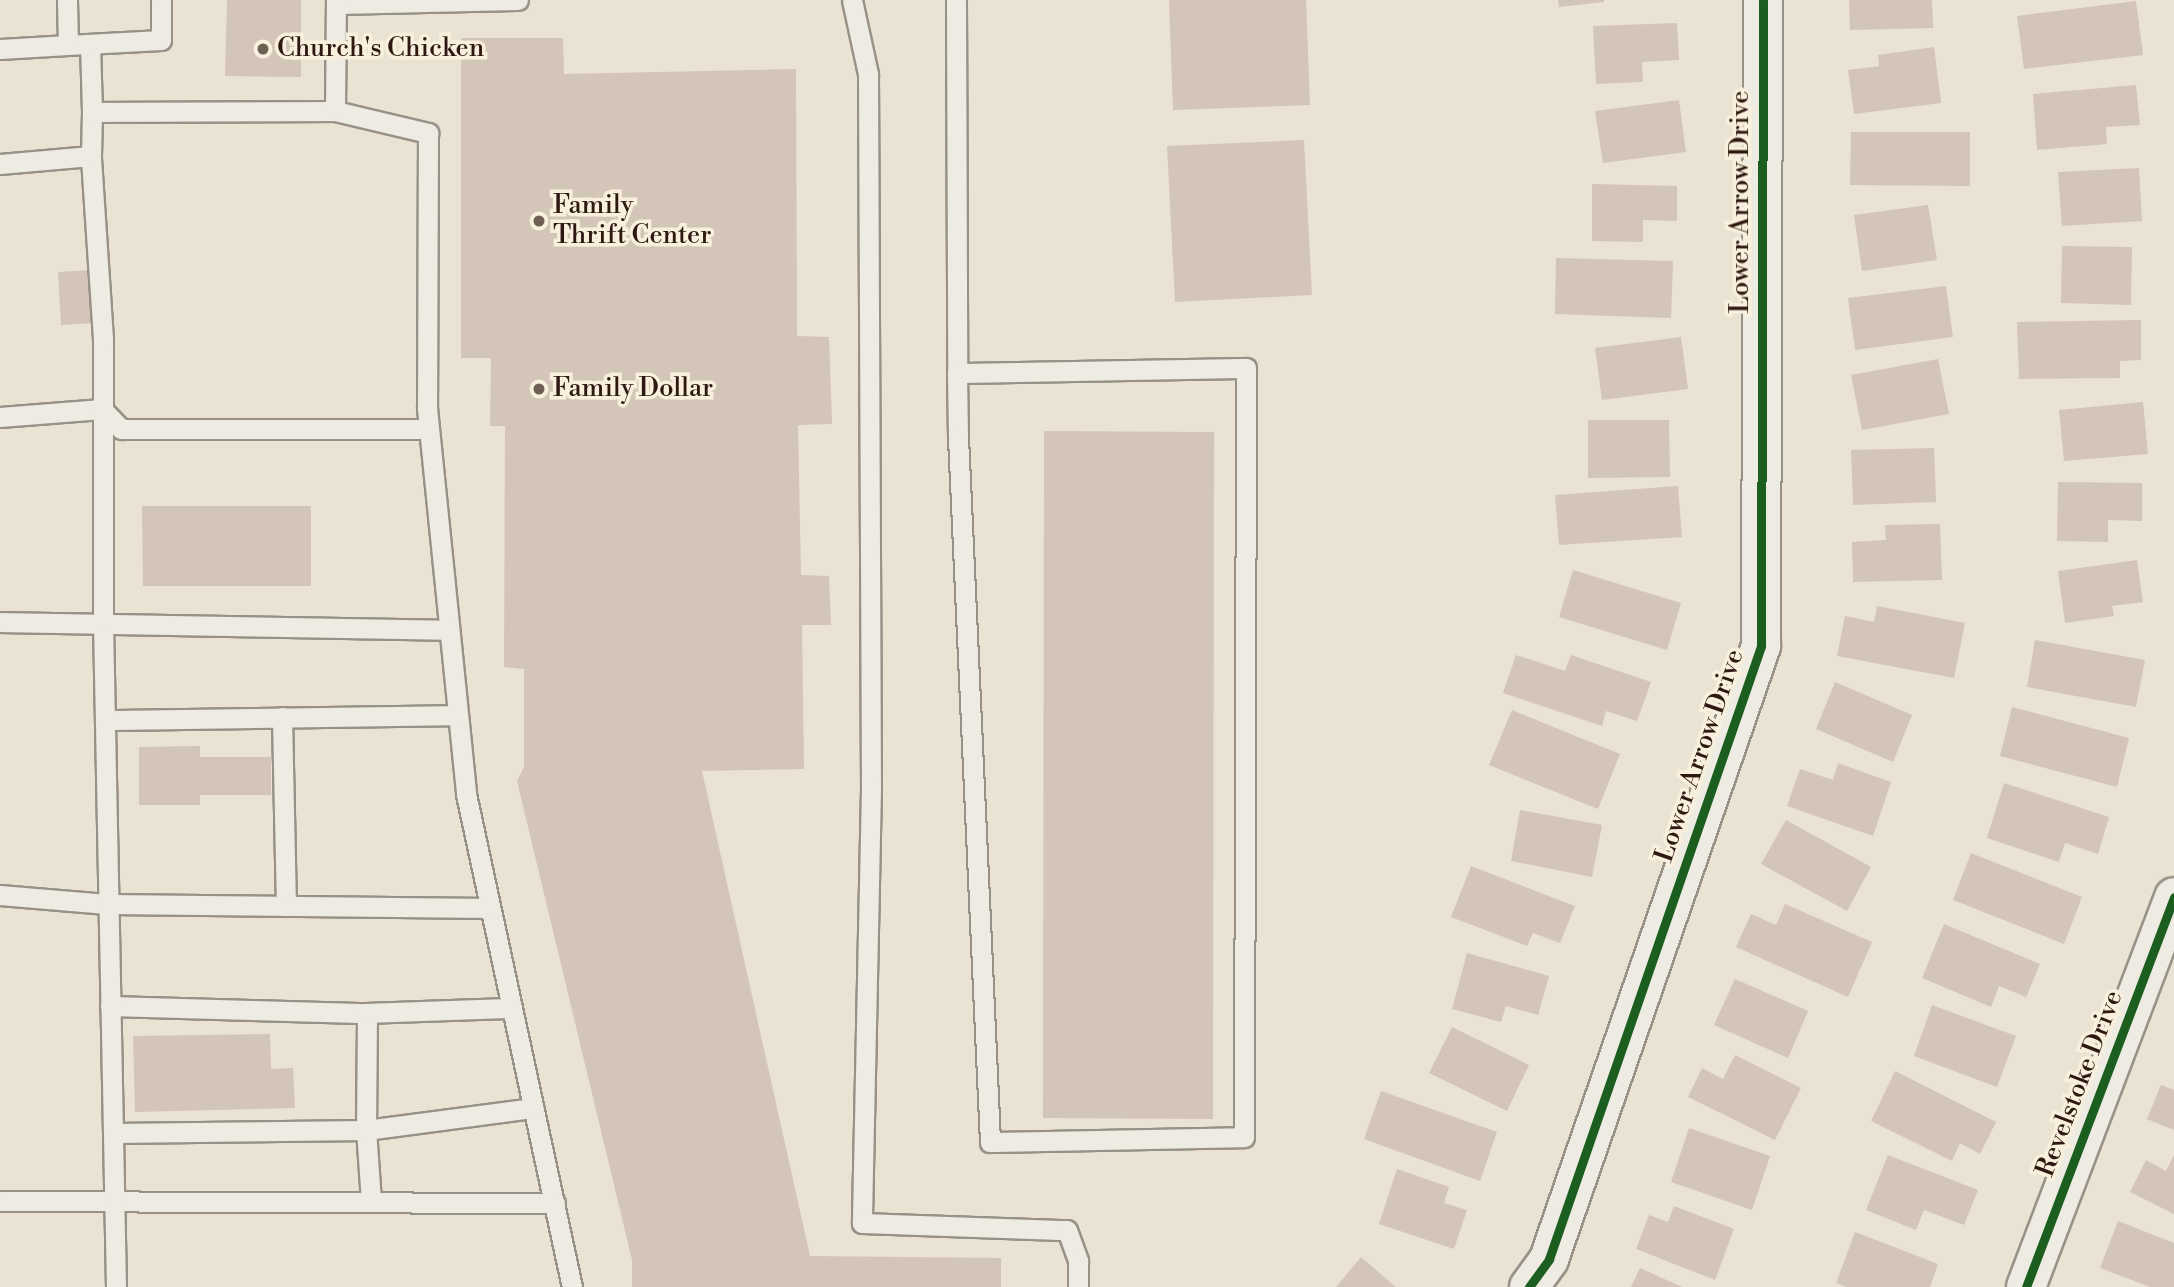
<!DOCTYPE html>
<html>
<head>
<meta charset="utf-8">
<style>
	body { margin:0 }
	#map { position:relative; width:2174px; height:1287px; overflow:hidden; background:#eae3d3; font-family:"Libre Bodoni",serif }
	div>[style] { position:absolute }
	.building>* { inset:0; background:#d3c5b8 }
	.roads { filter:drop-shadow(2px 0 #989187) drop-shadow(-2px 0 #989187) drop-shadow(0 2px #989187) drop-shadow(0 -2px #989187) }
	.lane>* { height:19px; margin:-9.5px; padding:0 9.5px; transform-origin:9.5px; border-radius:9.5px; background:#eeebe2 }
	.street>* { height:38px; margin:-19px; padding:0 19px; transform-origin:19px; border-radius:19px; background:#eeebe2 }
	.cycleway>* { height:9px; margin:-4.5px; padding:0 4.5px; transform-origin:4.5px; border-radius:4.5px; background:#1b5e20 }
	.dots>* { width:19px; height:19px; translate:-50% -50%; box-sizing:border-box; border:4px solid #f8efdc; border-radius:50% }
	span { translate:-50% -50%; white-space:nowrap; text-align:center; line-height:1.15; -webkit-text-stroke:7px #f8efdc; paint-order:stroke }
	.poi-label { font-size:26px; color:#2d1911 }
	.left { translate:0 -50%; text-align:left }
	.street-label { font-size:26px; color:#2d1911 }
</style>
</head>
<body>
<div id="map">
	<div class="building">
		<div style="clip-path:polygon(227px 0,301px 0,301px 77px,225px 76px)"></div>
		<div style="clip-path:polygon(1169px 0,1306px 0,1310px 105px,1173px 110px)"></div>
		<div style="clip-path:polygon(1558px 0,1604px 0,1604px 2px,1559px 7px)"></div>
		<div style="clip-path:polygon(1849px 0,1932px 0,1933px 28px,1850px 30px)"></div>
		<div style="clip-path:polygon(2136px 1px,2143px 55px,2024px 69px,2017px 16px)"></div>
		<div style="clip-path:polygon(1677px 23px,1679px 60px,1642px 62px,1643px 82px,1596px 84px,1593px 26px)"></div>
		<div style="clip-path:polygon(461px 38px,563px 38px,564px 74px,796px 69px,797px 336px,829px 337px,832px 424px,798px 425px,801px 575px,829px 576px,831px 625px,802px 625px,804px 769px,702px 771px,810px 1256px,1001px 1258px,1001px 1287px,632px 1287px,632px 1260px,517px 781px,524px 767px,524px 669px,504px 667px,505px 426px,490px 426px,491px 358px,461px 358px)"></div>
		<div style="clip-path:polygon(1934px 47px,1941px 103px,1854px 114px,1848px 70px,1879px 66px,1878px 55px)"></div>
		<div style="clip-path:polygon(2136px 85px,2140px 125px,2106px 127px,2107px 144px,2037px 150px,2033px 94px)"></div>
		<div style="clip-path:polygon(1679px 100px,1686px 152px,1603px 163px,1595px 111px)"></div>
		<div style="clip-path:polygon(1851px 132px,1970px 132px,1970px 186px,1850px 185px)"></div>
		<div style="clip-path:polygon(1304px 140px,1312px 295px,1175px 302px,1167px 146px)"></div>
		<div style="clip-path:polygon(2139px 168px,2142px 221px,2062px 226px,2058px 172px)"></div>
		<div style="clip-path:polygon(1592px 184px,1677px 186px,1677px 221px,1643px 220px,1643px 242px,1592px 241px)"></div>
		<div style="clip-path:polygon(1928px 205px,1937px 260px,1862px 271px,1854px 215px)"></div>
		<div style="clip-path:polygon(2062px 246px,2132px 247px,2131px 305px,2061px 303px)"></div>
		<div style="clip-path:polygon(1556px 258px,1673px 261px,1671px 318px,1555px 314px)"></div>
		<div style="clip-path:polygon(91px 270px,95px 323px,61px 325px,58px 272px)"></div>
		<div style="clip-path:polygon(1946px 286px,1953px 337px,1855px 350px,1848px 298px)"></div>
		<div style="clip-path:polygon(2141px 320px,2141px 360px,2120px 361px,2120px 378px,2019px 379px,2017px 322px)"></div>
		<div style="clip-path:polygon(1681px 337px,1688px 389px,1602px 400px,1595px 348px)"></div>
		<div style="clip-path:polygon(1938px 359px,1949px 414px,1862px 430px,1851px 375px)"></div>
		<div style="clip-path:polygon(2143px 402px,2148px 454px,2064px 461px,2059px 410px)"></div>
		<div style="clip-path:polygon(1588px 420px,1669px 420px,1670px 477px,1588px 478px)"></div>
		<div style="clip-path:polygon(1044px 431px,1214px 432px,1213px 1119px,1043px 1118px)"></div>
		<div style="clip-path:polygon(1934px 448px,1936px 502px,1853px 505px,1851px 450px)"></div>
		<div style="clip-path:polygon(2058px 482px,2142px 483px,2142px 521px,2108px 520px,2108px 542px,2057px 541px)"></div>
		<div style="clip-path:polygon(1678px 486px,1682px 537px,1559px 545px,1555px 495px)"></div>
		<div style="clip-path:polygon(142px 506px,311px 506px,311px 586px,143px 586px)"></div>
		<div style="clip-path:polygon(1940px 524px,1942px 580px,1853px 582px,1852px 542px,1886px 540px,1885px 525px)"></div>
		<div style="clip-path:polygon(2137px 560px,2143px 602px,2112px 606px,2114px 616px,2065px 623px,2058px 571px)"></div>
		<div style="clip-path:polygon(1573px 570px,1681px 603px,1667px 650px,1559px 617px)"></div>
		<div style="clip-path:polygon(1877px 606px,1965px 623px,1954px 678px,1837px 656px,1845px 616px,1874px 622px)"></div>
		<div style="clip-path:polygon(2035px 640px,2145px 660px,2136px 707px,2027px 687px)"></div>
		<div style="clip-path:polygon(1516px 655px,1565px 671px,1571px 655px,1651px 682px,1637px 721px,1606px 711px,1602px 726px,1503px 693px)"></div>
		<div style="clip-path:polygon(1835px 682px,1912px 715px,1893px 762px,1816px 729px)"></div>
		<div style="clip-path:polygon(2012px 707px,2129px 738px,2117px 787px,2000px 756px)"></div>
		<div style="clip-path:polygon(1512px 710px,1620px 754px,1598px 809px,1489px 765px)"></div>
		<div style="clip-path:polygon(200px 746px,200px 757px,271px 757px,271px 795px,200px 795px,200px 805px,139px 805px,139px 747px)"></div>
		<div style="clip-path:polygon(1838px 763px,1891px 782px,1873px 836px,1787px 806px,1800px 769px,1833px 780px)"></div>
		<div style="clip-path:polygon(2004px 783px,2109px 817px,2098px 854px,2065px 843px,2059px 862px,1987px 838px)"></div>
		<div style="clip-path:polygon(1520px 810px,1602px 825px,1592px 877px,1511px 861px)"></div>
		<div style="clip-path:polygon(1786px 820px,1871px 867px,1847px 911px,1761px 864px)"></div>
		<div style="clip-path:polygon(1971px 853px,2082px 897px,2064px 944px,1953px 900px)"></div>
		<div style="clip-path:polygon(1471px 866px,1575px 906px,1560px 943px,1533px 933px,1527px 946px,1451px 917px)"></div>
		<div style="clip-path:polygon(1785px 904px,1872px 942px,1848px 997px,1736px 947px,1751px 914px,1776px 925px)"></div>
		<div style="clip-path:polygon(1944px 924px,2040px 964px,2026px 997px,1999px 986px,1991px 1007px,1922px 978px)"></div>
		<div style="clip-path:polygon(1467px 953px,1549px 976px,1538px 1015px,1506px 1006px,1501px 1022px,1452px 1009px)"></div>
		<div style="clip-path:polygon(1735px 979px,1808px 1011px,1788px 1058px,1714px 1025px)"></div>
		<div style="clip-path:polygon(1932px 1005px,2016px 1036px,1997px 1087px,1914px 1056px)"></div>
		<div style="clip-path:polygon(1452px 1027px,1529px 1065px,1507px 1111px,1429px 1073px)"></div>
		<div style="clip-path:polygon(270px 1034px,271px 1069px,293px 1068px,295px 1108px,135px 1112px,133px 1036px)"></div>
		<div style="clip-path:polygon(1735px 1055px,1801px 1088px,1775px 1140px,1688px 1097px,1702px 1068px,1723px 1079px)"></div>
		<div style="clip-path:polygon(1895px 1071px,1996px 1122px,1980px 1154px,1960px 1143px,1952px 1161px,1871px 1121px)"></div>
		<div style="clip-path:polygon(2161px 1085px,2174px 1090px,2174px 1130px,2147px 1119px)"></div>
		<div style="clip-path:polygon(1381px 1091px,1497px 1132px,1480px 1181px,1364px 1139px)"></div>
		<div style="clip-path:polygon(1689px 1128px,1770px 1156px,1752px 1210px,1671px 1182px)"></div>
		<div style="clip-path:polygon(1888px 1155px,1978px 1190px,1964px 1225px,1924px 1210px,1916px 1230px,1866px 1210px)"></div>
		<div style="clip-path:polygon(2174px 1155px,2174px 1214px,2130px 1192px,2146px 1160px,2166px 1171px)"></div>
		<div style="clip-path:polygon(1397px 1169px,1449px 1187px,1444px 1203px,1467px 1210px,1454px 1249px,1379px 1224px)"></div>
		<div style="clip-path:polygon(1674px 1206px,1734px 1229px,1715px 1280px,1636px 1249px,1649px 1215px,1668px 1222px)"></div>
		<div style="clip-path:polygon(2118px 1221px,2174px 1243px,2174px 1287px,2150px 1287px,2100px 1268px)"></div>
		<div style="clip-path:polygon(1855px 1232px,1938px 1264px,1930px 1287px,1846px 1287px,1836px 1283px)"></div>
		<div style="clip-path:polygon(1361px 1257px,1396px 1287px,1336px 1287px)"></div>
		<div style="clip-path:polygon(1640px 1268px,1682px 1287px,1631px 1287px)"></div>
	</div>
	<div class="roads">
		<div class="lane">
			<div style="left:852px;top:0;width:76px;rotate:77.8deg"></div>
			<div style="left:868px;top:74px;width:714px;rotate:89.76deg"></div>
			<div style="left:871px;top:788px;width:435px;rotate:91.2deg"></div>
			<div style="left:862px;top:1223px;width:205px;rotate:2deg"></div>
			<div style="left:1067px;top:1230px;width:33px;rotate:70deg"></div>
			<div style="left:1078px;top:1261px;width:26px;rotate:90deg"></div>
			<div style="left:956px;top:0;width:373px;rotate:89.8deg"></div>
			<div style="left:957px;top:373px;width:64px;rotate:89.1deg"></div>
			<div style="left:958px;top:437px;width:706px;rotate:87.4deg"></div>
			<div style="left:990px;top:1142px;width:254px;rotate:-1.1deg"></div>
			<div style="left:1244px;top:1137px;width:769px;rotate:-89.85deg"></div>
			<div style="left:1246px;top:368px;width:289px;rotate:179deg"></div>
			<div style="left:336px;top:4px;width:182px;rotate:-1.3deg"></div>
			<div style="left:90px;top:44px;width:68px;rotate:88.3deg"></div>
			<div style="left:68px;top:45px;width:93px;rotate:-3.1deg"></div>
			<div style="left:161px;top:40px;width:40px;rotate:-90deg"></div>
			<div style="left:0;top:49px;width:68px;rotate:-3.4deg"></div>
			<div style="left:68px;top:45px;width:45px;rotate:-91.3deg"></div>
			<div style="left:335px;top:111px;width:96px;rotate:13.3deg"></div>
			<div style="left:428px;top:133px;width:275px;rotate:90.2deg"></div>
			<div style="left:427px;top:408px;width:388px;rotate:84.2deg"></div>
			<div style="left:466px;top:794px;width:504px;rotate:77.87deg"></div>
			<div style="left:0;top:164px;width:91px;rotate:-5deg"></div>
			<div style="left:0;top:417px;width:102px;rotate:-4.5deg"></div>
			<div style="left:102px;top:409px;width:28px;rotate:46deg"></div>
			<div style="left:121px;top:429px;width:308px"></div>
			<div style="left:0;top:622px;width:449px;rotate:1deg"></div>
			<div style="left:282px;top:717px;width:189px;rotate:88.8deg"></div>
			<div style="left:106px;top:720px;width:351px;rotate:-0.8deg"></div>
			<div style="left:0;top:895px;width:107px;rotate:4.8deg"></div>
			<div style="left:107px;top:904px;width:383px;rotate:0.6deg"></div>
			<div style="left:110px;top:1006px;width:257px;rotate:1.6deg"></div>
			<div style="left:113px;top:1133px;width:253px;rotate:-0.7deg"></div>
			<div style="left:366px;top:1130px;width:169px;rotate:-7.5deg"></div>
			<div style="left:0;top:1201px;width:555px;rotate:0.21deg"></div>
			<div style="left:371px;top:1201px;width:71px;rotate:-94deg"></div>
			<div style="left:366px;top:1130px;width:117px;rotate:-89.5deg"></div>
			<div style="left:367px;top:1013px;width:145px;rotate:-2deg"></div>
			<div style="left:116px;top:1287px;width:664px;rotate:-91.12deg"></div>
			<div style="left:103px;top:623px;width:284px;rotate:-90deg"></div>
			<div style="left:103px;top:339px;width:183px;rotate:-93.8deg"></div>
			<div style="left:91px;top:156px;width:44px;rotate:-88.7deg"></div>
			<div style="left:92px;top:112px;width:243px;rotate:-0.2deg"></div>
			<div style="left:335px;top:111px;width:111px;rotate:-89.5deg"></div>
		</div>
		<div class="street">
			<div style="left:1529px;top:1287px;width:34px;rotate:-54deg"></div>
			<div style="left:1549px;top:1259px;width:649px;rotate:-70.92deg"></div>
			<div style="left:1761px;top:646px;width:646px;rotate:-89.82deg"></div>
			<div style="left:2026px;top:1287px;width:417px;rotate:-69.2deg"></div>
		</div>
	</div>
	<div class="cycleway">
		<div style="left:1529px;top:1287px;width:34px;rotate:-54deg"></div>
		<div style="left:1549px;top:1259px;width:649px;rotate:-70.92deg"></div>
		<div style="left:1761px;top:646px;width:646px;rotate:-89.82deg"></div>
		<div style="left:2026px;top:1287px;width:417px;rotate:-69.2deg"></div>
	</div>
	<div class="dots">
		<div style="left:263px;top:49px;background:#6f6055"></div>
		<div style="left:539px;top:221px;background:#6f6055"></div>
		<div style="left:539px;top:389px;background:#6f6055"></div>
	</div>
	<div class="poi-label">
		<span class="left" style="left:277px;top:49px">Church's Chicken</span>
		<span class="left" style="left:553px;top:221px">Family<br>Thrift Center</span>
		<span class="left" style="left:553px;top:389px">Family Dollar</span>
	</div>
	<div class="street-label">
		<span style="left:1741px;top:202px;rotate:-90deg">Lower Arrow Drive</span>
		<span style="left:1700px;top:756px;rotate:-71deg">Lower Arrow Drive</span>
		<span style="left:2080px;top:1084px;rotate:-69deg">Revelstoke Drive</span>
	</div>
</div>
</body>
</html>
